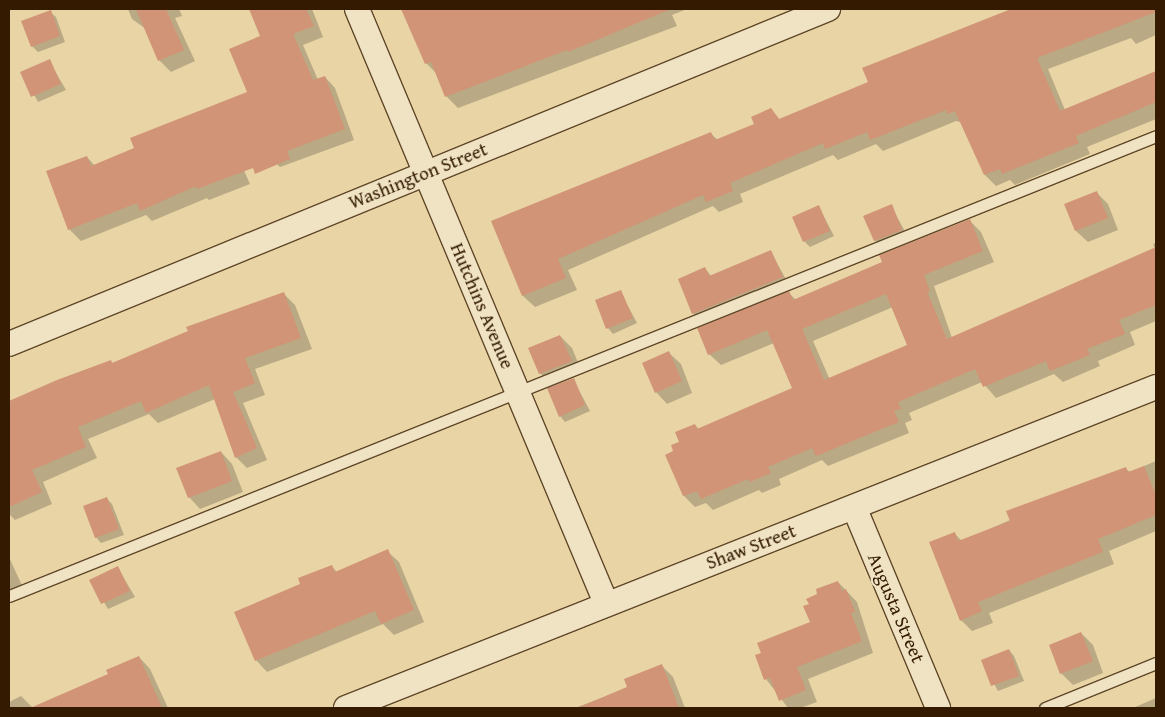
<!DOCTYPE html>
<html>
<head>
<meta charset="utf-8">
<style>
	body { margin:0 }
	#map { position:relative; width:1165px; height:717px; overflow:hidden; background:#e8d4a5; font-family:"Gentium Book Plus",serif }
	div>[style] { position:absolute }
	.shadow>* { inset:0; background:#0003 }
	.building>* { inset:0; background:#d29476 }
	.roads { filter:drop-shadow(1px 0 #604829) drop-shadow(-1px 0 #604829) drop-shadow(0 1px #604829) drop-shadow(0 -1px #604829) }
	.lane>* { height:11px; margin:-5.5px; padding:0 5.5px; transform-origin:5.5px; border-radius:5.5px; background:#f0e3c4 }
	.street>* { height:24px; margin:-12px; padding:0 12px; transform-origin:12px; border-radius:12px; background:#f0e3c4 }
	span { translate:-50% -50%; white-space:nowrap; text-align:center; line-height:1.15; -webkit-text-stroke:4.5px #f0e3c4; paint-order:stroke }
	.street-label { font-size:19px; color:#331a00 }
	.frame { position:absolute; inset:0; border:10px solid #331a00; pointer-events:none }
</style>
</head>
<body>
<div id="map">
	<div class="shadow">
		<div style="clip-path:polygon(128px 9px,179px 9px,182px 16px,175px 18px,195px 61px,171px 72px,159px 60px,146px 29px,132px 19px)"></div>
		<div style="clip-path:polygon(251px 9px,312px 9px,323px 37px,303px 45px,318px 80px,325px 77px,335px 88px,354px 140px,280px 167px,269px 157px,249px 92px,262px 37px)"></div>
		<div style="clip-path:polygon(402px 9px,487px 11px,687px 9px,672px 15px,677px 26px,458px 108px,447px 97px,437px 74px,427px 64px)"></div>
		<div style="clip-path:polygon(1014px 9px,1156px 9px,1156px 35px,1136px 44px,1131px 38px,1048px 69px,1065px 110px,1156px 72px,1156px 119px,1087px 147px,1090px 154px,1015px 185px,1010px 180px,996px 186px,985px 175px,963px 123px,956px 121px,883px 151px,876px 144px,838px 160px,833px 155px,740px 194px,743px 202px,719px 212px,713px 206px,568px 270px,577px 290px,535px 307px,523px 296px,493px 222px,711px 134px,718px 140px,756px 125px,771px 110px,780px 120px,869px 83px,863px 68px)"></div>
		<div style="clip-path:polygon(50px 12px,56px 17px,65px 42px,38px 52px,32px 46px)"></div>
		<div style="clip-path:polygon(49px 61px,66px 90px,38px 102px,22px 72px)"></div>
		<div style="clip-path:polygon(221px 119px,250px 184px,209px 200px,207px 198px,152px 221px,146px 215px,81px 241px,69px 229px,87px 157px,95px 166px)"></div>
		<div style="clip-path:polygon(1096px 192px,1108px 204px,1118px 230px,1088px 242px,1076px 231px,1066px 205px)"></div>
		<div style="clip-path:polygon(891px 206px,907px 235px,880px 246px,875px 240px)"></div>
		<div style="clip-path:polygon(819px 207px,834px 236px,810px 247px,804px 241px)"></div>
		<div style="clip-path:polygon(evenodd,970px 221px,981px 232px,994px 262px,934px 286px,952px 338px,1155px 249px,1153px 244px,1156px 243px,1156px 321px,1130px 332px,1135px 345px,1098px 361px,1100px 366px,1063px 382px,1054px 374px,996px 398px,982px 382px,909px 413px,912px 420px,905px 423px,909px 433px,828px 466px,822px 460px,779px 479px,781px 485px,762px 493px,759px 490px,713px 510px,706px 503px,695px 507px,684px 496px,675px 452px,695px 425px,699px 429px,793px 389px,774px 343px,721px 365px,709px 354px,789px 293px,796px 300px,884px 263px,970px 221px,893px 307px,909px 346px,830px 380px,813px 341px,893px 307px)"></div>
		<div style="clip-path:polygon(771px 252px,788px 283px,699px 319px,693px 313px,705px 268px,711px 276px)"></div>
		<div style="clip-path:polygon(620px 291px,637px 323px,613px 334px,608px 328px)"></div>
		<div style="clip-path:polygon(284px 294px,295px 305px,312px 349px,255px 369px,265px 395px,243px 403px,267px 460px,247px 468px,236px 457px,215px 399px,158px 423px,149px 414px,88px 439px,97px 458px,43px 482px,52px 504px,15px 520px,9px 514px,9px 415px,112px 364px)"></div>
		<div style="clip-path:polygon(560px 336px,572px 348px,582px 372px,552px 385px,540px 373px)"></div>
		<div style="clip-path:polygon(669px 353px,681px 364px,692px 393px,667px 404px,656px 392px)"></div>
		<div style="clip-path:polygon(573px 379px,590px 411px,565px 422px,560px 416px)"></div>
		<div style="clip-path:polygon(221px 452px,232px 464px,243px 492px,200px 509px,189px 497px)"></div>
		<div style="clip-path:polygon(1156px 461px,1156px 531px,1109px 551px,1114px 564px,989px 613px,993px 623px,972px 631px,961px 620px,955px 534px,962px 541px,1126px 469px,1130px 472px)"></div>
		<div style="clip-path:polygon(107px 499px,112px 504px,124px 535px,101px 543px,96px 537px)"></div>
		<div style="clip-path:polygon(387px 551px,399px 562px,424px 622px,394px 635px,383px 624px,267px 672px,256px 660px,302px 585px,332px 567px,338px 573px)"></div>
		<div style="clip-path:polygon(9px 557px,25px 592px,9px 598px)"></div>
		<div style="clip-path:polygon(118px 568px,135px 597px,108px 609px,91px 580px)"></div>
		<div style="clip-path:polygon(838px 582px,857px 602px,873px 653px,808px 679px,817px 702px,800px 708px,788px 708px,766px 679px,811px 623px,810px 605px)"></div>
		<div style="clip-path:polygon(1081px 633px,1093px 645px,1103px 673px,1073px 685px,1061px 673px)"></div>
		<div style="clip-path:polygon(1009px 650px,1014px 656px,1024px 681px,998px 691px,982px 661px)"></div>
		<div style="clip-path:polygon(139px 657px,150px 669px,168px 708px,9px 708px,9px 702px,21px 696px,33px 708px,110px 675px)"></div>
		<div style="clip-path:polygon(661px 665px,673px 677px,685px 708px,575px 708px,628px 688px)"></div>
		<div style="clip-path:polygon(1156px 698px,1156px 708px,1133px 708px)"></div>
	</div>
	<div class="building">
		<div style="clip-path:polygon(136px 9px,166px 9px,184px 50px,158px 61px)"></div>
		<div style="clip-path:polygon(249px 9px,306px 9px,314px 26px,293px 34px,313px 80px,325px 76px,345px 129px,287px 151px,290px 159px,255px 174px,253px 168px,197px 189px,196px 186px,140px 211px,137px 203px,68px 230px,46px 171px,87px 156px,91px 166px,134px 148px,130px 138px,247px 92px,229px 49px,260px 36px)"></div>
		<div style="clip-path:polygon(401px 9px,671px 9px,568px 52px,567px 50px,445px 97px,431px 62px,425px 64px)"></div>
		<div style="clip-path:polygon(1011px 9px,1156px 9px,1156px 12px,1037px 58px,1060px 111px,1156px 71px,1156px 102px,1076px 136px,1079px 143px,1002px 174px,1000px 169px,984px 175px,955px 111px,947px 114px,946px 110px,870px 140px,867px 132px,825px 149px,823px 143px,730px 183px,733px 191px,706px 202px,703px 195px,558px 259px,566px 278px,522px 296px,491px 221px,711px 132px,715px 140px,754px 124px,751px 117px,771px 108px,779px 119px,868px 82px,862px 68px)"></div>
		<div style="clip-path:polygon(51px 10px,60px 36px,31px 47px,21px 21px)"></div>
		<div style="clip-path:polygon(50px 59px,61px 84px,31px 97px,20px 72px)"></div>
		<div style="clip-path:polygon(1097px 191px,1108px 218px,1075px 231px,1064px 204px)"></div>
		<div style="clip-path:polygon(892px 204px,902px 230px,874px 241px,863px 216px)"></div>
		<div style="clip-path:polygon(819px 205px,830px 231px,803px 242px,792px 217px)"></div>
		<div style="clip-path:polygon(evenodd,970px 219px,983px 251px,924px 275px,930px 291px,927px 292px,947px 339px,1156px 247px,1156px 305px,1119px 320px,1125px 334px,1087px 349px,1090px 355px,1050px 371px,1046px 361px,983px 387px,975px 369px,898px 402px,901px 409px,894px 411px,899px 422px,816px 456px,812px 448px,768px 467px,771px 473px,750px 482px,748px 479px,701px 499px,697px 491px,683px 496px,665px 455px,673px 451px,671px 445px,679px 442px,675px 432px,695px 424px,697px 429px,792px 388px,767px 330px,708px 355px,697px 328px,789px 291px,793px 300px,882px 262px,879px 255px,970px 219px,886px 294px,907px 345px,824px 380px,802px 329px,886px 294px)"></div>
		<div style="clip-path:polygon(771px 250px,783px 277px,692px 314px,678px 279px,705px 267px,709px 276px)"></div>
		<div style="clip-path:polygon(621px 290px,633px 318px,606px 329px,595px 300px)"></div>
		<div style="clip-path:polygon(284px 292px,301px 338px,245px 358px,255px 383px,233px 392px,257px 448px,235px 458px,209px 385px,146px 413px,141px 401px,78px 427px,86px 447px,32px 470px,42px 492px,9px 507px,9px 401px,57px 380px,111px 360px,112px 363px,188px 331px,186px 327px)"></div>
		<div style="clip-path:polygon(560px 335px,572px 361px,539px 374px,528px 348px)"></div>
		<div style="clip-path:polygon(669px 351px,682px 381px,655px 393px,642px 363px)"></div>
		<div style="clip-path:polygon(574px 378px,585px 405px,559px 417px,547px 388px)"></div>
		<div style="clip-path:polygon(221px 451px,232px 481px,188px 498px,176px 468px)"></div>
		<div style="clip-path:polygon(1144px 466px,1156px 495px,1156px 515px,1098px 539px,1103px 552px,978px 602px,982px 611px,960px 621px,929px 542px,955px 532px,958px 541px,1010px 521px,1006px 511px,1126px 467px,1128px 472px)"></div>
		<div style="clip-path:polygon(107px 497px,119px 529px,95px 538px,83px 506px)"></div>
		<div style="clip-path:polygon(388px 549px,414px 610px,381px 624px,375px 611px,255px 661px,234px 612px,300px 584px,298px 578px,332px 565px,335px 572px)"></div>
		<div style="clip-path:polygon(118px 566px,130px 591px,101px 604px,89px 580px)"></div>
		<div style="clip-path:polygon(838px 581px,842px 591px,846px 589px,855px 612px,851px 613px,862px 641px,797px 667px,806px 690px,779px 701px,770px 678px,764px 680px,755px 655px,761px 653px,757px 643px,810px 622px,803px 606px,809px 604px,806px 599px,817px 594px,816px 589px)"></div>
		<div style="clip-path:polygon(1081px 632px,1093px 661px,1060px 674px,1049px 645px)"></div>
		<div style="clip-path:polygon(1009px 649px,1019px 676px,991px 686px,981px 660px)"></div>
		<div style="clip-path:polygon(139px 656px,162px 708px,30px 708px,108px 674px,106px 670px)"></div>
		<div style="clip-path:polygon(662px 664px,679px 708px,577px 708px,627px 687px,624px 679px)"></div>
	</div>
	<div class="roads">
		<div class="lane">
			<div style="left:9px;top:596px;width:1236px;rotate:-21.85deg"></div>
			<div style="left:1045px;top:708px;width:120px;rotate:-22.1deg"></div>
		</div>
		<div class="street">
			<div style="left:357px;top:9px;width:644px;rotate:67.26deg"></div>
			<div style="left:9px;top:344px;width:885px;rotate:-22.25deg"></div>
			<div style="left:854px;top:507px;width:218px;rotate:67.3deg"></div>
			<div style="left:346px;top:708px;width:871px;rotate:-21.62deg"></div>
		</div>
	</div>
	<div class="street-label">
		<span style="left:418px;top:176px;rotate:-22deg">Washington Street</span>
		<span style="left:482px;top:306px;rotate:67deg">Hutchins Avenue</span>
		<span style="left:751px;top:547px;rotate:-21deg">Shaw Street</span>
		<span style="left:896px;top:608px;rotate:67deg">Augusta Street</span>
	</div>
	<div class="frame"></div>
</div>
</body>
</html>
